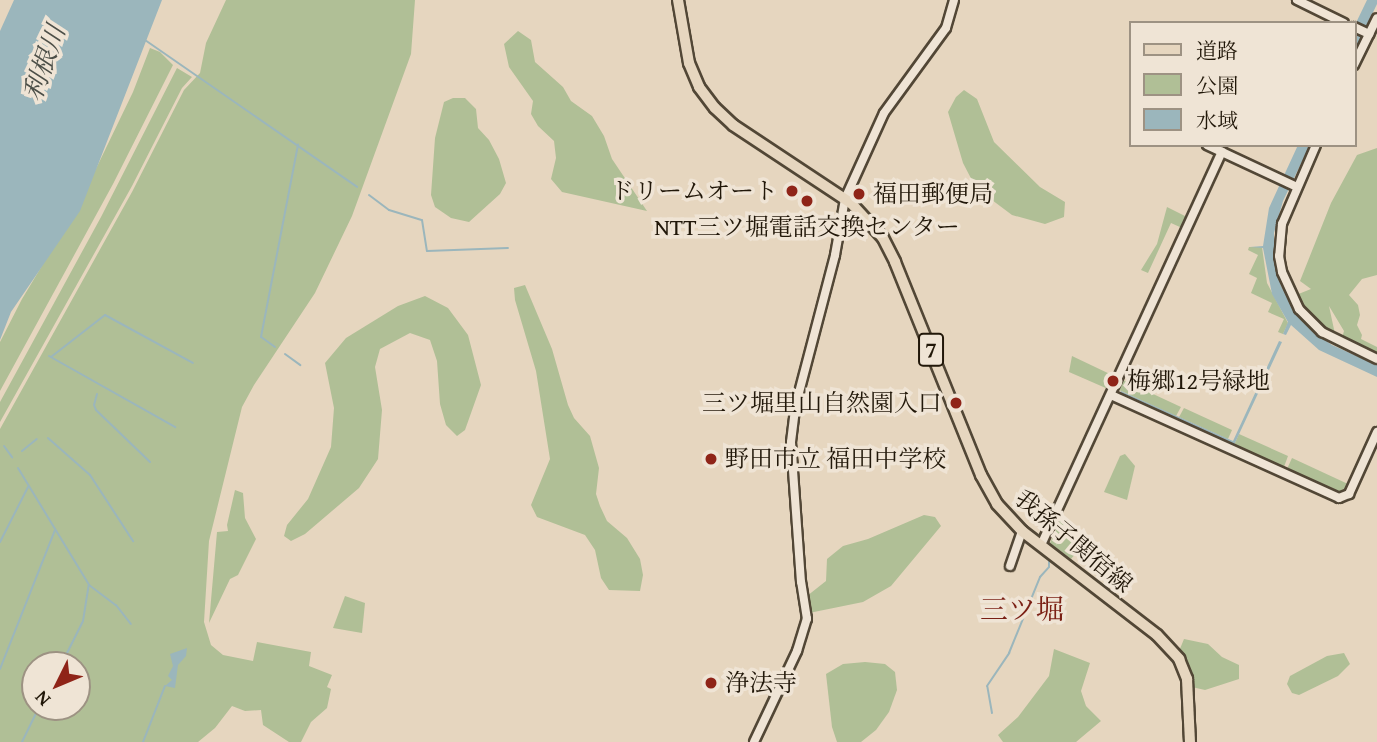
<!DOCTYPE html>
<html>
<head>
<meta charset="utf-8">
<style>
	body { margin:0 }
	#map { position:relative; width:1377px; height:742px; overflow:hidden; background:#e6d6bf; font-family:"Gentium Book Plus","Noto Serif JP",serif }
	div>[style] { position:absolute }
	.green>* { inset:0; background:#b0bf96 }
	.water>* { inset:0; background:#9bb6bc }
	.stream>* { height:2px; margin:-1px; padding:0 1px; transform-origin:1px; border-radius:1px; background:#9bb6bc }
	.roads { filter:drop-shadow(2px 0 #524736) drop-shadow(-2px 0 #524736) drop-shadow(0 2px #524736) drop-shadow(0 -2px #524736) }
	.tertiary>* { height:8px; margin:-4px; padding:0 4px; transform-origin:4px; border-radius:4px; background:#efe4d5 }
	.primary>* { height:10px; margin:-5px; padding:0 5px; transform-origin:5px; border-radius:5px; background:#e6d6bf }
	.dots>* { width:19px; height:19px; translate:-50% -50%; box-sizing:border-box; border:4px solid #efe4d5; border-radius:50% }
	span { translate:-50% -50%; white-space:nowrap; text-align:center; line-height:1.15; -webkit-text-stroke:7px #efe4d5; paint-order:stroke }
	.shield-label span { padding:2px 5px; background:#efe4d5; border:2px solid; border-radius:5px; -webkit-text-stroke-width:0 }
	.shield-label { font-size:23px; color:#211709; font-weight:700 }
	.poi-label { font-size:24px; color:#211709 }
	.right { translate:-100% -50%; text-align:right }
	.left { translate:0 -50%; text-align:left }
	.street-label { font-size:24px; color:#211709 }
	.water-label { font-size:26px; color:#4c4f48; font-style:italic }
	.quarter-label { font-size:28px; color:#7a1f14 }
	.legend { position:absolute; left:1129px; top:21px; width:228px; height:126px; box-sizing:border-box; background:#efe4d5; border:2px solid #9d9283; margin:0; padding:9px 12px; list-style:none; font-size:21px; color:#211709 }
	.legend li { display:flex; align-items:center; gap:14px; height:35px }
	.legend b { width:35px; border:2px solid #9d9283 }
	.north { position:absolute; left:21px; top:651px; width:70px; height:70px; box-sizing:border-box; background:#efe4d5; border:2px solid #9d9283; border-radius:50%; rotate:227deg; font-size:19px; font-weight:700; line-height:28px; text-align:center; color:#211709 }
	.north::after { content:''; display:block; margin:auto; width:24px; height:32px; background:#8f2418; clip-path:polygon(50% 0,100% 100%,50% 72%,0 100%) }
</style>
</head>
<body>
<div id="map">
	<div class="green">
		<div style="clip-path:polygon(evenodd,226px 0,415px 0,411px 54px,352px 216px,315px 293px,254px 385px,242px 407px,209px 541px,204px 622px,211px 645px,223px 655px,253px 661px,257px 642px,311px 652px,309px 666px,332px 675px,327px 687px,331px 689px,327px 708px,311px 722px,301px 742px,289px 742px,263px 725px,261px 710px,245px 711px,232px 706px,215px 728px,198px 742px,0 742px,0 429px,132px 192px,184px 90px,200px 73px,206px 43px,226px 0,35px 665px,77px 665px,77px 707px,35px 707px,35px 665px)"></div>
		<div style="clip-path:polygon(518px 31px,531px 40px,535px 62px,563px 87px,571px 101px,592px 116px,604px 136px,612px 159px,647px 211px,562px 192px,551px 179px,556px 158px,554px 141px,538px 126px,531px 114px,533px 101px,509px 67px,504px 44px)"></div>
		<div style="clip-path:polygon(150px 48px,160px 52px,173px 65px,113px 184px,0 391px,0 342px,22px 299px,78px 206px,133px 92px)"></div>
		<div style="clip-path:polygon(177px 68px,192px 77px,182px 88px,132px 186px,0 422px,0 402px,101px 217px)"></div>
		<div style="clip-path:polygon(964px 90px,977px 99px,994px 142px,1040px 187px,1065px 202px,1064px 217px,1045px 224px,1012px 215px,976px 188px,963px 163px,948px 112px,956px 97px)"></div>
		<div style="clip-path:polygon(453px 98px,465px 98px,476px 109px,478px 128px,489px 140px,499px 159px,506px 183px,500px 194px,469px 222px,451px 218px,435px 207px,431px 195px,435px 138px,444px 102px)"></div>
		<div style="clip-path:polygon(1377px 148px,1377px 275px,1362px 279px,1349px 295px,1358px 305px,1360px 315px,1357px 325px,1362px 335px,1361px 339px,1377px 347px,1377px 354px,1342px 338px,1344px 331px,1329px 306px,1335px 334px,1313px 317px,1296px 295px,1311px 289px,1300px 281px,1331px 203px,1357px 155px)"></div>
		<div style="clip-path:polygon(1167px 207px,1187px 217px,1182px 228px,1171px 223px,1148px 273px,1141px 270px,1157px 244px)"></div>
		<div style="clip-path:polygon(1249px 247px,1262px 247px,1267px 283px,1288px 323px,1283px 334px,1278px 332px,1284px 319px,1268px 312px,1272px 303px,1251px 293px,1257px 278px,1249px 274px,1258px 255px,1248px 250px)"></div>
		<div style="clip-path:polygon(525px 285px,552px 349px,568px 405px,574px 418px,590px 436px,599px 468px,596px 494px,600px 506px,607px 521px,627px 538px,640px 559px,643px 575px,640px 591px,609px 590px,601px 578px,595px 550px,585px 535px,537px 517px,531px 505px,550px 459px,536px 371px,515px 300px,514px 288px)"></div>
		<div style="clip-path:polygon(425px 296px,448px 308px,468px 335px,481px 385px,465px 430px,457px 436px,446px 425px,440px 404px,437px 361px,430px 340px,410px 333px,380px 349px,375px 367px,382px 410px,378px 459px,359px 488px,305px 534px,291px 541px,284px 536px,287px 525px,308px 499px,331px 447px,334px 408px,325px 363px,346px 338px,398px 306px)"></div>
		<div style="clip-path:polygon(1072px 356px,1114px 376px,1108px 389px,1069px 372px)"></div>
		<div style="clip-path:polygon(1123px 380px,1181px 407px,1176px 416px,1119px 390px)"></div>
		<div style="clip-path:polygon(1184px 408px,1232px 430px,1228px 439px,1179px 417px)"></div>
		<div style="clip-path:polygon(1239px 434px,1288px 456px,1284px 467px,1234px 445px)"></div>
		<div style="clip-path:polygon(1125px 454px,1135px 466px,1127px 500px,1104px 492px,1120px 456px)"></div>
		<div style="clip-path:polygon(1292px 458px,1348px 484px,1346px 488px,1339px 492px,1287px 469px)"></div>
		<div style="clip-path:polygon(235px 490px,243px 493px,245px 518px,256px 539px,238px 575px,230px 579px,209px 623px,217px 532px,228px 531px,227px 525px)"></div>
		<div style="clip-path:polygon(924px 515px,935px 517px,941px 526px,891px 586px,863px 602px,809px 613px,807px 596px,826px 581px,827px 559px,843px 546px,868px 539px)"></div>
		<div style="clip-path:polygon(1061px 518px,1070px 522px,1056px 545px,1067px 535px,1083px 545px,1071px 559px,1050px 543px)"></div>
		<div style="clip-path:polygon(345px 596px,365px 603px,362px 633px,333px 628px)"></div>
		<div style="clip-path:polygon(1184px 639px,1208px 644px,1222px 657px,1239px 665px,1239px 679px,1205px 690px,1183px 685px,1175px 661px)"></div>
		<div style="clip-path:polygon(1054px 649px,1090px 663px,1081px 691px,1086px 706px,1101px 721px,1076px 742px,1003px 742px,998px 735px,1018px 717px,1049px 676px)"></div>
		<div style="clip-path:polygon(1344px 653px,1350px 664px,1338px 676px,1299px 695px,1292px 693px,1287px 684px,1290px 676px,1327px 656px)"></div>
		<div style="clip-path:polygon(865px 662px,885px 664px,895px 672px,897px 690px,889px 712px,876px 730px,861px 742px,837px 742px,832px 727px,826px 674px,843px 664px)"></div>
	</div>
	<div class="water">
		<div style="clip-path:polygon(14px 0,162px 0,80px 211px,11px 312px,0 340px,0 31px)"></div>
		<div style="clip-path:polygon(1367px 0,1377px 0,1377px 4px,1354px 52px,1354px 27px)"></div>
		<div style="clip-path:polygon(1298px 145px,1310px 145px,1283px 201px,1274px 233px,1274px 258px,1281px 286px,1295px 312px,1311px 330px,1332px 345px,1377px 365px,1377px 377px,1319px 350px,1291px 325px,1286px 335px,1283px 334px,1288px 322px,1272px 294px,1263px 248px,1250px 247px,1263px 246px,1269px 208px)"></div>
		<div style="clip-path:polygon(1279px 341px,1282px 342px,1234px 445px,1120px 393px,1121px 391px,1233px 441px)"></div>
		<div style="clip-path:polygon(187px 648px,186px 656px,178px 665px,175px 688px,165px 686px,172px 680px,168px 676px,173px 666px,170px 654px)"></div>
	</div>
	<div class="stream">
		<div style="left:145px;top:40px;width:258px;rotate:34.7deg"></div>
		<div style="left:369px;top:195px;width:25px;rotate:37deg"></div>
		<div style="left:389px;top:210px;width:34px;rotate:17deg"></div>
		<div style="left:422px;top:220px;width:31px;rotate:81deg"></div>
		<div style="left:427px;top:251px;width:81px;rotate:-2.1deg"></div>
		<div style="left:275px;top:347px;width:17px;rotate:-144deg"></div>
		<div style="left:261px;top:337px;width:196px;rotate:-79.1deg"></div>
		<div style="left:285px;top:354px;width:19px;rotate:36deg"></div>
		<div style="left:49px;top:356px;width:145px;rotate:29.4deg"></div>
		<div style="left:51px;top:357px;width:68px;rotate:-37.9deg"></div>
		<div style="left:105px;top:315px;width:100px;rotate:28.6deg"></div>
		<div style="left:97px;top:394px;width:11px;rotate:105deg"></div>
		<div style="left:94px;top:405px;width:5px;rotate:68deg"></div>
		<div style="left:96px;top:410px;width:75px;rotate:43.9deg"></div>
		<div style="left:48px;top:438px;width:56px;rotate:41.4deg"></div>
		<div style="left:90px;top:475px;width:79px;rotate:56.9deg"></div>
		<div style="left:4px;top:446px;width:14px;rotate:54deg"></div>
		<div style="left:22px;top:451px;width:19px;rotate:-39deg"></div>
		<div style="left:18px;top:468px;width:137px;rotate:58.7deg"></div>
		<div style="left:89px;top:585px;width:34px;rotate:37deg"></div>
		<div style="left:116px;top:605px;width:24px;rotate:52deg"></div>
		<div style="left:0;top:542px;width:62px;rotate:-63deg"></div>
		<div style="left:61px;top:665px;width:49px;rotate:-63.4deg"></div>
		<div style="left:83px;top:621px;width:36px;rotate:-81deg"></div>
		<div style="left:0;top:669px;width:149px;rotate:-68.4deg"></div>
		<div style="left:992px;top:713px;width:27px;rotate:-100deg"></div>
		<div style="left:987px;top:686px;width:40px;rotate:-56deg"></div>
		<div style="left:1009px;top:653px;width:82px;rotate:-67.8deg"></div>
		<div style="left:1040px;top:577px;width:13px;rotate:-48deg"></div>
		<div style="left:1049px;top:567px;width:9px;rotate:-90deg"></div>
		<div style="left:22px;top:742px;width:39px;rotate:-64deg"></div>
		<div style="left:143px;top:742px;width:60px;rotate:-68.6deg"></div>
	</div>
	<div class="roads">
		<div class="tertiary">
			<div style="left:1297px;top:0;width:52px;rotate:26.1deg"></div>
			<div style="left:1354px;top:27px;width:17px;rotate:25deg"></div>
			<div style="left:1354px;top:65px;width:52px;rotate:-63.9deg"></div>
			<div style="left:1207px;top:145px;width:99px;rotate:25deg"></div>
			<div style="left:1316px;top:145px;width:86px;rotate:113.3deg"></div>
			<div style="left:1282px;top:224px;width:32px;rotate:95deg"></div>
			<div style="left:1279px;top:256px;width:16px;rotate:79deg"></div>
			<div style="left:1282px;top:272px;width:41px;rotate:65.3deg"></div>
			<div style="left:1299px;top:309px;width:33px;rotate:45deg"></div>
			<div style="left:1322px;top:332px;width:61px;rotate:26.1deg"></div>
			<div style="left:1111px;top:395px;width:250px;rotate:24.3deg"></div>
			<div style="left:1339px;top:498px;width:11px;rotate:-22deg"></div>
			<div style="left:1349px;top:494px;width:68px;rotate:-65.7deg"></div>
			<div style="left:1041px;top:545px;width:433px;rotate:-65.3deg"></div>
			<div style="left:1010px;top:566px;width:37px;rotate:-71deg"></div>
			<div style="left:754px;top:742px;width:101px;rotate:-64.7deg"></div>
			<div style="left:797px;top:651px;width:34px;rotate:-73deg"></div>
			<div style="left:807px;top:619px;width:37px;rotate:-99deg"></div>
			<div style="left:801px;top:582px;width:140px;rotate:-94.1deg"></div>
			<div style="left:791px;top:442px;width:38px;rotate:-83deg"></div>
			<div style="left:796px;top:404px;width:154px;rotate:-75.3deg"></div>
			<div style="left:835px;top:255px;width:57px;rotate:-79.9deg"></div>
			<div style="left:845px;top:199px;width:94px;rotate:-65.6deg"></div>
			<div style="left:884px;top:113px;width:105px;rotate:-53.9deg"></div>
			<div style="left:946px;top:28px;width:29px;rotate:-74deg"></div>
		</div>
		<div class="primary">
			<div style="left:678px;top:0;width:64px;rotate:80.1deg"></div>
			<div style="left:689px;top:63px;width:26px;rotate:67deg"></div>
			<div style="left:699px;top:87px;width:26px;rotate:53deg"></div>
			<div style="left:715px;top:108px;width:25px;rotate:43deg"></div>
			<div style="left:733px;top:125px;width:141px;rotate:33.5deg"></div>
			<div style="left:851px;top:203px;width:47px;rotate:47.6deg"></div>
			<div style="left:883px;top:238px;width:27px;rotate:63deg"></div>
			<div style="left:895px;top:262px;width:230px;rotate:68deg"></div>
			<div style="left:981px;top:475px;width:33px;rotate:61deg"></div>
			<div style="left:997px;top:504px;width:37px;rotate:47deg"></div>
			<div style="left:1022px;top:531px;width:170px;rotate:37.6deg"></div>
			<div style="left:1157px;top:635px;width:33px;rotate:47deg"></div>
			<div style="left:1179px;top:659px;width:22px;rotate:68deg"></div>
			<div style="left:1187px;top:679px;width:63px;rotate:87.3deg"></div>
		</div>
	</div>
	<div class="dots">
		<div style="left:792px;top:191px;background:#8f2418"></div>
		<div style="left:859px;top:194px;background:#8f2418"></div>
		<div style="left:807px;top:201px;background:#8f2418"></div>
		<div style="left:1113px;top:381px;background:#8f2418"></div>
		<div style="left:956px;top:403px;background:#8f2418"></div>
		<div style="left:711px;top:459px;background:#8f2418"></div>
		<div style="left:711px;top:683px;background:#8f2418"></div>
	</div>
	<div class="shield-label">
		<span style="left:931px;top:350px">7</span>
	</div>
	<div class="poi-label">
		<span class="right" style="left:778px;top:191px">ドリームオート</span>
		<span class="left" style="left:873px;top:194px">福田郵便局</span>
		<span style="left:807px;top:227px">NTT三ツ堀電話交換センター</span>
		<span class="left" style="left:1127px;top:381px">梅郷12号緑地</span>
		<span class="right" style="left:942px;top:403px">三ツ堀里山自然園入口</span>
		<span class="left" style="left:725px;top:459px">野田市立 福田中学校</span>
		<span class="left" style="left:725px;top:683px">浄法寺</span>
	</div>
	<div class="street-label">
		<span style="left:1074px;top:541px;rotate:40deg">我孫子関宿線</span>
	</div>
	<div class="water-label">
		<span style="left:44px;top:63px;rotate:-71deg">利根川</span>
	</div>
	<div class="quarter-label">
		<span style="left:1022px;top:609px">三ツ堀</span>
	</div>
	<ul class="legend">
	<li><b style="height:9px;background:#e6d6bf"></b>道路</li>
	<li><b style="height:19px;background:#b0bf96"></b>公園</li>
	<li><b style="height:19px;background:#9bb6bc"></b>水域</li>
	</ul>
	<div class="north">N</div>
</div>
</body>
</html>
